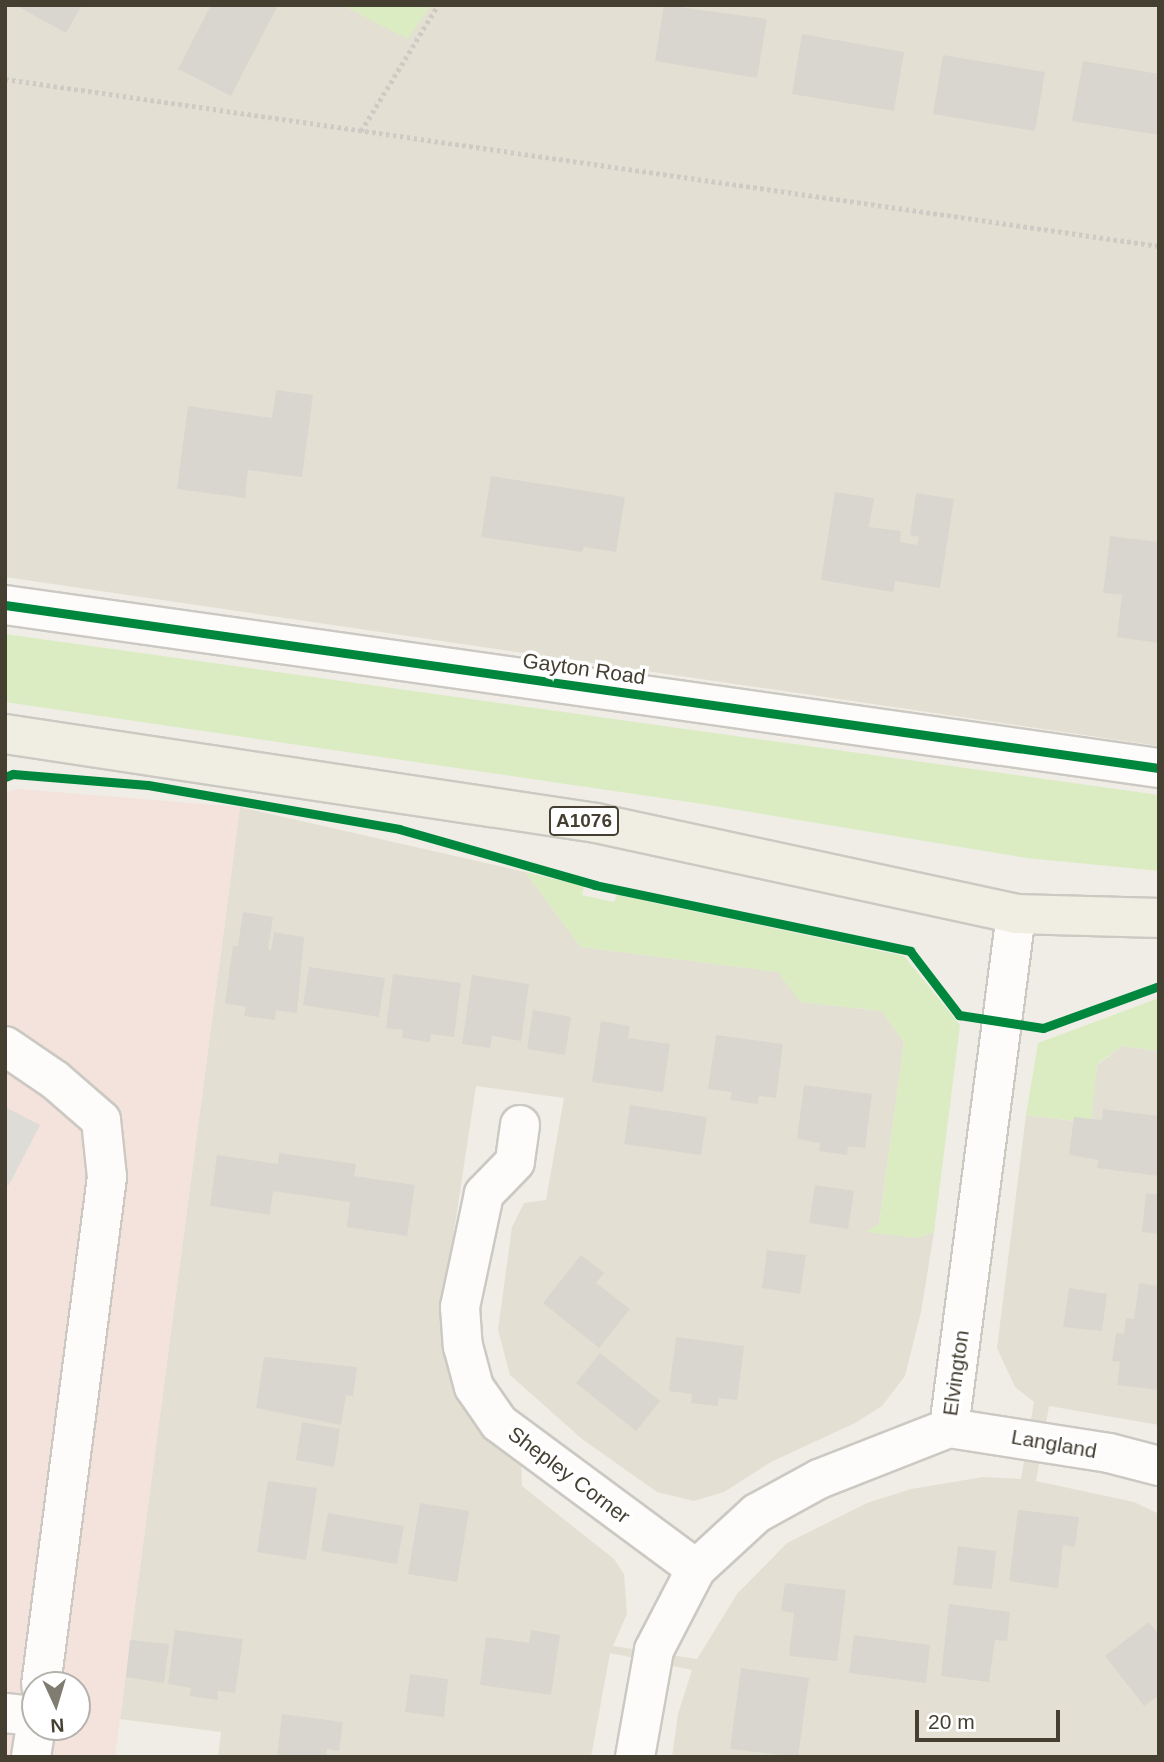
<!DOCTYPE html>
<html>
<head>
<meta charset="utf-8">
<style>
	body { margin:0 }
	#map { position:relative; width:1164px; height:1762px; overflow:hidden; background:#efede6; font-family:Helvetica,sans-serif }
	div>[style] { position:absolute }
	.residential>* { inset:0; background:#e4dfd3 }
	.medical>* { inset:0; background:#f3e3dc }
	.green>* { inset:0; background:#dbecc3 }
	.parking>* { inset:0; background:#dedcd6 }
	.building>* { inset:0; background:#d8d6cf }
	.path>* { height:4.5px; margin-top:-2.25px; transform-origin:0; background:repeating-linear-gradient(90deg,#cecbc5 0 3.5px,transparent 0 7px) }
	.roads { filter:drop-shadow(2px 0 #cbc9c2) drop-shadow(-2px 0 #cbc9c2) drop-shadow(0 2px #cbc9c2) drop-shadow(0 -2px #cbc9c2) }
	.minor>* { height:38px; margin:-19px; padding:0 19px; transform-origin:19px; border-radius:19px; background:#fdfcfb }
	.major>* { height:38px; margin:-19px; padding:0 19px; transform-origin:19px; border-radius:19px; background:#f0ede2 }
	.cycleway>* { height:9px; margin:-4.5px; padding:0 4.5px; transform-origin:4.5px; border-radius:4.5px; background:#00873e }
	span { translate:-50% -50%; white-space:nowrap; text-align:center; line-height:1.15; -webkit-text-stroke:7px #fff; paint-order:stroke }
	.shield-label span { padding:2px 5px; background:#fff; border:2px solid; border-radius:5px; -webkit-text-stroke-width:0 }
	.shield-label { font-size:19px; color:#453f32; font-weight:700 }
	.street-label { font-size:21px; color:#453f32 }
	.frame { position:absolute; inset:0; border:7px solid #453f32; pointer-events:none }
	.north { position:absolute; left:21px; top:1671px; width:70px; height:70px; box-sizing:border-box; background:#fff; border:2px solid #b5b2ad; border-radius:50%; rotate:176deg; font-size:19px; font-weight:700; line-height:28px; text-align:center; color:#453f32 }
	.north::after { content:''; display:block; margin:auto; width:24px; height:32px; background:#807c71; clip-path:polygon(50% 0,100% 100%,50% 72%,0 100%) }
	.scale { position:absolute; left:915px; top:1710px; width:145px; height:32px; box-sizing:border-box; border:4px solid #453f32; border-top:0; padding-left:9px; font-size:21px; line-height:24px; white-space:nowrap; color:#453f32; -webkit-text-stroke:5px #fff; paint-order:stroke }
</style>
</head>
<body>
<div id="map">
	<div class="residential">
		<div style="clip-path:polygon(5px 5px,1159px 5px,1159px 746px,5px 577px)"></div>
		<div style="clip-path:polygon(240px 807px,525px 872px,581px 947px,779px 972px,801px 1002px,882px 1011px,904px 1042px,879px 1224px,918px 1238px,934px 1232px,921px 1312px,905px 1376px,882px 1406px,855px 1423px,771px 1462px,724px 1492px,694px 1501px,657px 1492px,582px 1439px,510px 1375px,498px 1330px,512px 1227px,524px 1203px,546px 1200px,564px 1098px,476px 1086px,443px 1303px,449px 1371px,453px 1389px,474px 1422px,521px 1465px,522px 1486px,614px 1559px,624px 1574px,627px 1614px,613px 1646px,697px 1659px,737px 1594px,787px 1543px,867px 1503px,911px 1489px,983px 1477px,1021px 1479px,1034px 1402px,1015px 1387px,997px 1348px,1026px 1115px,1090px 1123px,1097px 1065px,1122px 1046px,1159px 1051px,1159px 1425px,1049px 1406px,1036px 1481px,1134px 1502px,1159px 1514px,1159px 1757px,672px 1757px,678px 1714px,692px 1670px,610px 1653px,591px 1757px,218px 1757px,221px 1732px,120px 1719px)"></div>
	</div>
	<div class="medical">
		<div style="clip-path:polygon(evenodd,19px 789px,240px 807px,115px 1757px,5px 1757px,5px 792px,19px 789px,35px 1685px,77px 1685px,77px 1727px,35px 1727px,35px 1685px)"></div>
	</div>
	<div class="green">
		<div style="clip-path:polygon(342px 5px,431px 5px,408px 39px)"></div>
		<div style="clip-path:polygon(5px 634px,1159px 795px,1159px 871px,1027px 858px,696px 803px,5px 702px)"></div>
		<div style="clip-path:polygon(525px 872px,584px 886px,582px 895px,614px 902px,617px 895px,904px 956px,960px 1025px,934px 1232px,918px 1238px,865px 1232px,879px 1224px,904px 1042px,882px 1011px,800px 1002px,778px 972px,581px 947px)"></div>
		<div style="clip-path:polygon(1159px 998px,1159px 1051px,1122px 1046px,1097px 1064px,1091px 1123px,1026px 1115px,1038px 1043px)"></div>
	</div>
	<div class="parking">
		<div style="clip-path:polygon(5px 1107px,40px 1125px,9px 1185px,5px 1185px)"></div>
	</div>
	<div class="building">
		<div style="clip-path:polygon(15px 5px,82px 5px,66px 33px)"></div>
		<div style="clip-path:polygon(211px 5px,278px 5px,231px 96px,178px 69px)"></div>
		<div style="clip-path:polygon(664px 5px,767px 19px,757px 78px,655px 61px)"></div>
		<div style="clip-path:polygon(802px 34px,904px 52px,894px 111px,792px 94px)"></div>
		<div style="clip-path:polygon(943px 55px,1045px 72px,1035px 131px,933px 114px)"></div>
		<div style="clip-path:polygon(1083px 61px,1159px 74px,1159px 135px,1072px 121px)"></div>
		<div style="clip-path:polygon(276px 390px,313px 395px,302px 477px,248px 470px,245px 498px,177px 489px,188px 406px,272px 418px)"></div>
		<div style="clip-path:polygon(491px 476px,625px 497px,616px 552px,584px 547px,582px 552px,481px 537px)"></div>
		<div style="clip-path:polygon(835px 492px,874px 498px,869px 527px,901px 531px,900px 542px,917px 545px,919px 537px,910px 535px,916px 493px,954px 499px,940px 588px,895px 581px,893px 592px,821px 580px)"></div>
		<div style="clip-path:polygon(1110px 536px,1159px 542px,1159px 643px,1117px 637px,1122px 595px,1103px 593px)"></div>
		<div style="clip-path:polygon(243px 912px,273px 917px,268px 949px,271px 950px,274px 932px,304px 937px,297px 1013px,276px 1010px,275px 1020px,244px 1016px,246px 1007px,225px 1003px,233px 946px,238px 946px)"></div>
		<div style="clip-path:polygon(309px 967px,385px 978px,379px 1017px,303px 1005px)"></div>
		<div style="clip-path:polygon(393px 974px,461px 983px,454px 1037px,431px 1034px,430px 1042px,402px 1038px,403px 1030px,386px 1028px)"></div>
		<div style="clip-path:polygon(472px 975px,529px 984px,521px 1041px,492px 1036px,490px 1048px,462px 1044px)"></div>
		<div style="clip-path:polygon(533px 1010px,571px 1017px,565px 1055px,527px 1049px)"></div>
		<div style="clip-path:polygon(601px 1021px,630px 1026px,628px 1038px,670px 1044px,663px 1092px,592px 1082px)"></div>
		<div style="clip-path:polygon(716px 1035px,783px 1044px,776px 1098px,759px 1096px,758px 1104px,730px 1100px,732px 1092px,708px 1089px)"></div>
		<div style="clip-path:polygon(804px 1085px,872px 1094px,865px 1148px,848px 1146px,847px 1155px,819px 1151px,820px 1143px,797px 1139px)"></div>
		<div style="clip-path:polygon(630px 1105px,707px 1117px,701px 1155px,624px 1144px)"></div>
		<div style="clip-path:polygon(1103px 1109px,1159px 1116px,1159px 1176px,1097px 1168px,1098px 1160px,1069px 1155px,1074px 1117px,1102px 1120px)"></div>
		<div style="clip-path:polygon(279px 1153px,356px 1164px,354px 1176px,415px 1185px,407px 1236px,347px 1227px,350px 1202px,273px 1191px,270px 1215px,210px 1206px,217px 1155px,278px 1164px)"></div>
		<div style="clip-path:polygon(815px 1185px,854px 1191px,848px 1229px,809px 1223px)"></div>
		<div style="clip-path:polygon(1146px 1193px,1159px 1195px,1159px 1234px,1142px 1232px)"></div>
		<div style="clip-path:polygon(767px 1250px,806px 1255px,800px 1294px,762px 1288px)"></div>
		<div style="clip-path:polygon(581px 1255px,604px 1273px,596px 1283px,630px 1309px,599px 1348px,543px 1303px)"></div>
		<div style="clip-path:polygon(1139px 1283px,1159px 1286px,1159px 1390px,1117px 1385px,1120px 1362px,1112px 1361px,1116px 1333px,1124px 1334px,1126px 1318px,1134px 1319px)"></div>
		<div style="clip-path:polygon(1069px 1288px,1107px 1294px,1102px 1331px,1063px 1327px)"></div>
		<div style="clip-path:polygon(676px 1337px,744px 1346px,737px 1400px,719px 1398px,718px 1406px,691px 1403px,692px 1394px,669px 1391px)"></div>
		<div style="clip-path:polygon(600px 1353px,660px 1401px,636px 1431px,576px 1383px)"></div>
		<div style="clip-path:polygon(264px 1357px,357px 1367px,353px 1396px,346px 1395px,341px 1425px,256px 1408px)"></div>
		<div style="clip-path:polygon(302px 1422px,340px 1429px,334px 1467px,296px 1460px)"></div>
		<div style="clip-path:polygon(268px 1481px,317px 1488px,306px 1560px,257px 1552px)"></div>
		<div style="clip-path:polygon(420px 1503px,469px 1511px,457px 1582px,408px 1574px)"></div>
		<div style="clip-path:polygon(1018px 1510px,1079px 1517px,1075px 1547px,1063px 1545px,1058px 1588px,1009px 1581px)"></div>
		<div style="clip-path:polygon(328px 1513px,404px 1526px,397px 1564px,321px 1551px)"></div>
		<div style="clip-path:polygon(958px 1546px,996px 1551px,992px 1589px,953px 1585px)"></div>
		<div style="clip-path:polygon(785px 1583px,846px 1590px,837px 1661px,789px 1656px,794px 1613px,781px 1611px)"></div>
		<div style="clip-path:polygon(949px 1604px,1010px 1612px,1007px 1641px,995px 1640px,989px 1682px,941px 1676px)"></div>
		<div style="clip-path:polygon(1149px 1622px,1159px 1635px,1159px 1695px,1144px 1706px,1105px 1656px)"></div>
		<div style="clip-path:polygon(175px 1630px,243px 1639px,235px 1693px,218px 1691px,218px 1700px,190px 1696px,191px 1688px,168px 1684px)"></div>
		<div style="clip-path:polygon(531px 1630px,560px 1635px,551px 1695px,480px 1685px,486px 1637px,529px 1643px)"></div>
		<div style="clip-path:polygon(854px 1635px,930px 1645px,926px 1683px,849px 1673px)"></div>
		<div style="clip-path:polygon(130px 1640px,169px 1644px,164px 1683px,126px 1677px)"></div>
		<div style="clip-path:polygon(741px 1668px,809px 1678px,798px 1757px,730px 1749px)"></div>
		<div style="clip-path:polygon(410px 1674px,448px 1679px,444px 1717px,405px 1712px)"></div>
		<div style="clip-path:polygon(282px 1714px,343px 1722px,339px 1751px,327px 1749px,326px 1757px,277px 1757px)"></div>
	</div>
	<div class="path">
		<div style="left:5px;top:79px;width:1166px;rotate:8.23deg"></div>
		<div style="left:361px;top:131px;width:148px;rotate:-58.6deg"></div>
	</div>
	<div class="roads">
		<div class="minor">
			<div style="left:5px;top:605px;width:1165px;rotate:8.04deg"></div>
			<div style="left:5px;top:1046px;width:60px;rotate:34.2deg"></div>
			<div style="left:55px;top:1080px;width:61px;rotate:41deg"></div>
			<div style="left:101px;top:1120px;width:57px;rotate:84deg"></div>
			<div style="left:107px;top:1177px;width:512px;rotate:97.4deg"></div>
			<div style="left:520px;top:1125px;width:37px;rotate:98deg"></div>
			<div style="left:515px;top:1162px;width:45px;rotate:134.1deg"></div>
			<div style="left:484px;top:1194px;width:116px;rotate:102deg"></div>
			<div style="left:460px;top:1307px;width:39px;rotate:86deg"></div>
			<div style="left:463px;top:1346px;width:42px;rotate:75deg"></div>
			<div style="left:474px;top:1387px;width:44px;rotate:55.2deg"></div>
			<div style="left:499px;top:1423px;width:245px;rotate:36.5deg"></div>
			<div style="left:949px;top:1428px;width:518px;rotate:-82.57deg"></div>
			<div style="left:5px;top:1713px;width:30px;rotate:6deg"></div>
			<div style="left:31px;top:1757px;width:30px;rotate:-81deg"></div>
			<div style="left:635px;top:1757px;width:109px;rotate:-79.9deg"></div>
			<div style="left:654px;top:1650px;width:91px;rotate:-62.6deg"></div>
			<div style="left:696px;top:1569px;width:83px;rotate:-42.6deg"></div>
			<div style="left:757px;top:1513px;width:71px;rotate:-28.7deg"></div>
			<div style="left:819px;top:1479px;width:140px;rotate:-21.4deg"></div>
			<div style="left:949px;top:1428px;width:162px;rotate:8.9deg"></div>
			<div style="left:1109px;top:1453px;width:52px;rotate:14.6deg"></div>
		</div>
		<div class="major">
			<div style="left:5px;top:734px;width:598px;rotate:8.56deg"></div>
			<div style="left:596px;top:823px;width:430px;rotate:12.2deg"></div>
			<div style="left:1016px;top:914px;width:143px;rotate:1.6deg"></div>
		</div>
	</div>
	<div class="cycleway">
		<div style="left:5px;top:605px;width:1165px;rotate:8.04deg"></div>
		<div style="left:5px;top:777px;width:9px;rotate:-21deg"></div>
		<div style="left:13px;top:774px;width:135px;rotate:4.7deg"></div>
		<div style="left:148px;top:785px;width:255px;rotate:9.9deg"></div>
		<div style="left:399px;top:829px;width:204px;rotate:15.9deg"></div>
		<div style="left:595px;top:885px;width:322px;rotate:11.8deg"></div>
		<div style="left:910px;top:951px;width:81px;rotate:52.6deg"></div>
		<div style="left:959px;top:1015px;width:85px;rotate:8.8deg"></div>
		<div style="left:1043px;top:1028px;width:123px;rotate:-19.9deg"></div>
	</div>
	<div class="shield-label">
		<span style="left:584px;top:821px">A1076</span>
	</div>
	<div class="street-label">
		<span style="left:584px;top:669px;rotate:8deg">Gayton Road</span>
		<span style="left:956px;top:1373px;rotate:-82deg">Elvington</span>
		<span style="left:1054px;top:1444px;rotate:10deg">Langland</span>
		<span style="left:569px;top:1475px;rotate:37deg">Shepley Corner</span>
	</div>
	<div class="frame"></div>
	<div class="north">N</div>
	<div class="scale">20 m</div>
</div>
</body>
</html>
